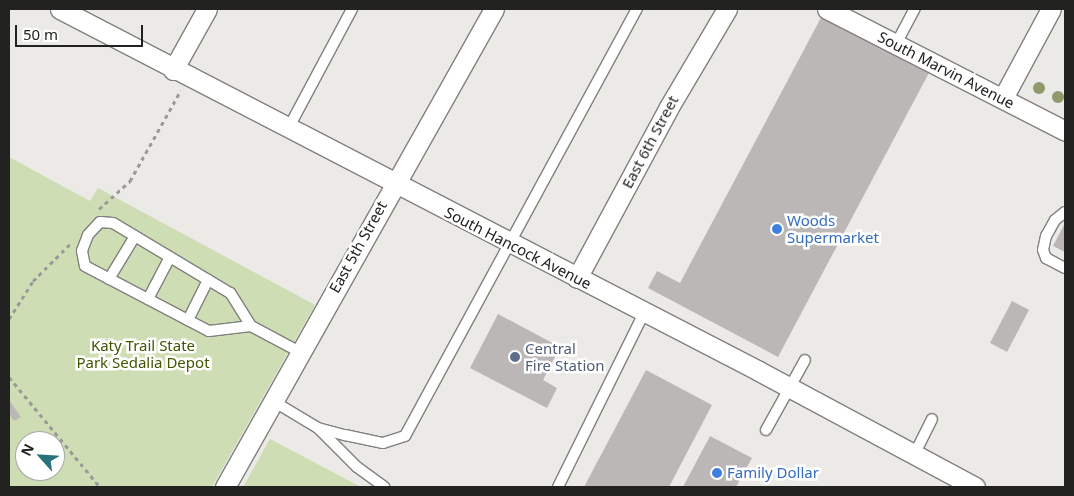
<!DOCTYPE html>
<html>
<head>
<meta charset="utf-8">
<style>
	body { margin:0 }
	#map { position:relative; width:1074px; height:496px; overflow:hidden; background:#ebeae7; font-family:"Noto Sans",sans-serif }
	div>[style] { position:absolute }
	.green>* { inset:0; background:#ceddb4 }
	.building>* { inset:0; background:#bbb7b7 }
	.path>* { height:3px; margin-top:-1.5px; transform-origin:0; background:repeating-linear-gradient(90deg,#9b9a98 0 4px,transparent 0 8px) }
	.roads { filter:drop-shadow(1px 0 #81807e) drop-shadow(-1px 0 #81807e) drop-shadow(0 1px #81807e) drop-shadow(0 -1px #81807e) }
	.lane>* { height:10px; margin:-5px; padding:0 5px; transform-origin:5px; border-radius:5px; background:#fff }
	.street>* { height:19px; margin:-9.5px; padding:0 9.5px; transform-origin:9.5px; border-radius:9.5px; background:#fff }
	.trees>* { width:12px; height:12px; margin:-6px; border-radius:50%; background:#8f996a }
	.dots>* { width:14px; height:14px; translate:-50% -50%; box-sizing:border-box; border:2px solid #fff; border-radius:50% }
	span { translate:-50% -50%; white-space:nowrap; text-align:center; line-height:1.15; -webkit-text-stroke:5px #fff; paint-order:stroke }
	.street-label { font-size:15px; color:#222221 }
	.shop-label { font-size:15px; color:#366cbe }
	.left { translate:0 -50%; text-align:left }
	.park-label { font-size:15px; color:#435703 }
	.service-label { font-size:15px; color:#4e5e75 }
	.frame { position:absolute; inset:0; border:10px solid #222221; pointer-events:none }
	.north { position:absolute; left:15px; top:431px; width:50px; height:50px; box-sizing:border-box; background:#fff; border:1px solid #a7a7a6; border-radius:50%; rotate:296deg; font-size:14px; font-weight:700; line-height:20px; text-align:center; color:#222221 }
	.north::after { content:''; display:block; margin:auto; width:18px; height:22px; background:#29717c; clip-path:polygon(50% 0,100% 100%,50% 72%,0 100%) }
	.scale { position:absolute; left:15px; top:25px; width:128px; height:22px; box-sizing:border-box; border:2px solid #222221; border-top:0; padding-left:6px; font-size:15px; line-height:18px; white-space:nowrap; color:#222221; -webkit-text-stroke:4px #fff; paint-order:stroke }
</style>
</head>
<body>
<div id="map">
	<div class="green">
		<div style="clip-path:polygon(evenodd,9px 157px,90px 201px,98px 188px,315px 305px,212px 487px,9px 487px,9px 157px,25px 441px,55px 441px,55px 471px,25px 471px,25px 441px)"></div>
		<div style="clip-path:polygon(270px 439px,361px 487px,243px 487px)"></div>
	</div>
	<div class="building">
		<div style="clip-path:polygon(824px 12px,931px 69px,778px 357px,648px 288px,657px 271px,680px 283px)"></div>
		<div style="clip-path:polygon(1065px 223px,1065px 252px,1053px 246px)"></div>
		<div style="clip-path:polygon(1012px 301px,1029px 310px,1007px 352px,990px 343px)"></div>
		<div style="clip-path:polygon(498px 314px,560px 347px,543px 380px,557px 388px,547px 408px,470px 368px)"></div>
		<div style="clip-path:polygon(646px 370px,712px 405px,669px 487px,584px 487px)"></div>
		<div style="clip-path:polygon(9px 400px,21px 417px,14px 421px,9px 414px)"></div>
		<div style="clip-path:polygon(710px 436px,752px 458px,736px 487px,683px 487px)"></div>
	</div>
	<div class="path">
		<div style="left:99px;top:209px;width:42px;rotate:-42.1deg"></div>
		<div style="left:130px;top:181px;width:104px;rotate:-60.7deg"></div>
		<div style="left:9px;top:319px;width:45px;rotate:-57.7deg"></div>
		<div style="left:33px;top:281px;width:52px;rotate:-45deg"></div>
		<div style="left:9px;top:377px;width:143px;rotate:50.4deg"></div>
	</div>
	<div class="roads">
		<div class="lane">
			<div style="left:896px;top:44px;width:40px;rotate:-62deg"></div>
			<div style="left:288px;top:129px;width:136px;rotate:-61.9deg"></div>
			<div style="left:1065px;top:212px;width:13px;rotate:141deg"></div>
			<div style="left:1055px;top:220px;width:18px;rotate:119deg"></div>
			<div style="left:1046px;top:236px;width:14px;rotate:102deg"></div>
			<div style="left:1043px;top:250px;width:9px;rotate:69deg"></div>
			<div style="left:1046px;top:258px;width:21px;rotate:28deg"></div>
			<div style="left:109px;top:279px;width:50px;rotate:-58.8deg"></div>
			<div style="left:148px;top:299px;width:47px;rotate:-62.4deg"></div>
			<div style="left:188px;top:320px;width:45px;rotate:-63.4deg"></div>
			<div style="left:251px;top:326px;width:39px;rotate:-122deg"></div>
			<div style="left:230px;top:293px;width:136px;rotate:-149.1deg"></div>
			<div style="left:113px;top:223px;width:13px;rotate:-176deg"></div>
			<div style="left:100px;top:222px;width:18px;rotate:133deg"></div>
			<div style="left:88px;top:235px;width:17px;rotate:111deg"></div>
			<div style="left:82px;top:251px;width:15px;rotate:79deg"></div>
			<div style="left:85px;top:266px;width:140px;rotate:27.7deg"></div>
			<div style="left:209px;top:331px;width:42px;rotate:-6.8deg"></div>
			<div style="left:251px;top:326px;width:55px;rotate:28deg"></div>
			<div style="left:273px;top:401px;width:52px;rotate:31deg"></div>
			<div style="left:318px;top:428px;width:28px;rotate:15deg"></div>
			<div style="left:345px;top:435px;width:39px;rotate:12deg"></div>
			<div style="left:383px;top:443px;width:23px;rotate:-18deg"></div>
			<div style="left:405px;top:436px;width:486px;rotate:-61.5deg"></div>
			<div style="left:319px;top:429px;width:54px;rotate:45deg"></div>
			<div style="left:357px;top:467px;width:34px;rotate:36deg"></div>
			<div style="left:766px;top:430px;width:80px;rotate:-60.9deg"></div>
			<div style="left:914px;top:455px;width:40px;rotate:-63.4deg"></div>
			<div style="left:558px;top:487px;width:194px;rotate:-63.7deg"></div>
		</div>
		<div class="street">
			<div style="left:60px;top:9px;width:787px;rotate:27.38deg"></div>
			<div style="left:759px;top:371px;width:245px;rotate:28.2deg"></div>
			<div style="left:827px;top:9px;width:267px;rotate:27.1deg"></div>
			<div style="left:173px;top:70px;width:70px;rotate:-60.9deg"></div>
			<div style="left:1003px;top:98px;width:101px;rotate:-61.7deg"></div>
			<div style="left:577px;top:278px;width:194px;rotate:-61.7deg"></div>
			<div style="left:669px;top:107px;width:114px;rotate:-59.4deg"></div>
			<div style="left:225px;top:487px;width:548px;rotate:-60.63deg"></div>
		</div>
	</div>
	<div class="trees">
		<div style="left:1039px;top:88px"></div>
		<div style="left:1058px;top:97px"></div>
	</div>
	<div class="dots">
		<div style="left:777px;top:229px;background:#3f7fe0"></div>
		<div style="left:515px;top:357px;background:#5c6f8a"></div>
		<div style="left:717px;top:473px;background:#3f7fe0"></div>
	</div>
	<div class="street-label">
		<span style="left:946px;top:70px;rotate:27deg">South Marvin Avenue</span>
		<span style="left:650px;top:142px;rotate:-62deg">East 6th Street</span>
		<span style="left:358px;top:247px;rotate:-61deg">East 5th Street</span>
		<span style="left:518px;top:248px;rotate:27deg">South Hancock Avenue</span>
	</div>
	<div class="shop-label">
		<span class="left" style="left:787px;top:229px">Woods<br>Supermarket</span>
		<span class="left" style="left:727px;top:473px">Family Dollar</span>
	</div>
	<div class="park-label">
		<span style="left:143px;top:354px">Katy Trail State<br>Park Sedalia Depot</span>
	</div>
	<div class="service-label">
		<span class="left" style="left:525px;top:357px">Central<br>Fire Station</span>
	</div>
	<div class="frame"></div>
	<div class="north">N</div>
	<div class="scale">50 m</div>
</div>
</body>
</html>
